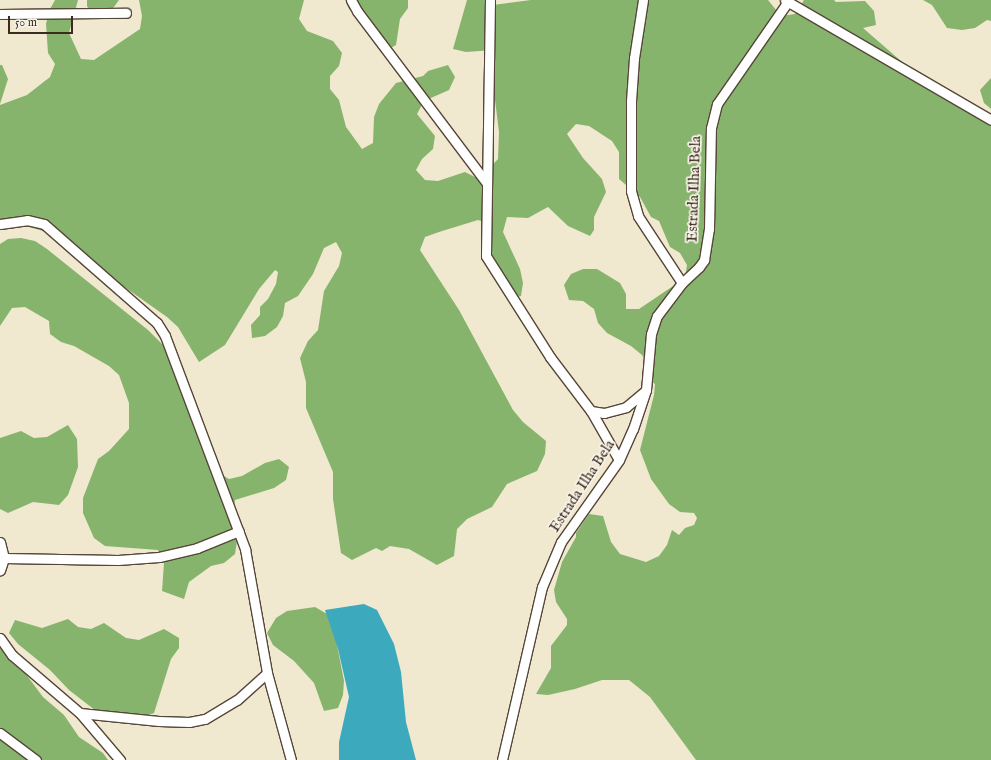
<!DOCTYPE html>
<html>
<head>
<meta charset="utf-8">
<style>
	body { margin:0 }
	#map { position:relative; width:991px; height:760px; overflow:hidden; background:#f0e8cf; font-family:"IM FELL English",serif }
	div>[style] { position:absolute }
	.forest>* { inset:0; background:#86b46c }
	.water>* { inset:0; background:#3da9bc }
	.roads { filter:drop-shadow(1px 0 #564639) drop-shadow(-1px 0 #564639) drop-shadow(0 1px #564639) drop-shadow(0 -1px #564639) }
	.minor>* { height:9px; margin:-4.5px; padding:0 4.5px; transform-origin:4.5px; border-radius:4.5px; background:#fff }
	span { translate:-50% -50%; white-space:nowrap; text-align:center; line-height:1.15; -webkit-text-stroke:3.5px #f7f3e8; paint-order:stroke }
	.street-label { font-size:15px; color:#3b2a1e }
	.scale { position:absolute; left:8px; top:16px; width:65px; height:18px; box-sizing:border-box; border:2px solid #3b2a1e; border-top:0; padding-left:5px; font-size:12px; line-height:14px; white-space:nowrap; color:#3b2a1e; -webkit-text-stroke:3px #f7f3e8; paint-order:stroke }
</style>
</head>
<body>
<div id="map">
	<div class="forest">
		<div style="clip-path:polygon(55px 0,78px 0,69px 33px,81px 59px,94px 60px,140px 29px,142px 16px,139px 0,304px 0,299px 19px,307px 31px,333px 41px,342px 53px,339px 66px,330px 76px,330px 89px,339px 100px,346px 127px,362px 149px,373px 143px,374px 117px,379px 104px,396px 83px,423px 76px,428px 71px,448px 65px,455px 77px,449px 90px,424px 101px,417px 114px,435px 136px,433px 149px,422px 159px,416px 170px,425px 180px,438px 181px,465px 172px,479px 179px,498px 159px,499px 132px,494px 92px,495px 64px,493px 50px,466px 52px,453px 49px,467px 0,486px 0,493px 5px,531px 0,768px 0,781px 16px,795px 14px,804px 0,834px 0,836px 2px,865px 1px,874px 11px,876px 25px,863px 28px,939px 94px,991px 121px,991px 760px,696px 760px,650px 697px,629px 680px,602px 680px,575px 689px,548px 695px,536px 694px,551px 668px,551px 646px,567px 625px,567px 619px,556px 602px,554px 590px,562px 562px,576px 537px,576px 533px,589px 514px,603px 516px,611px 542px,620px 554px,646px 562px,659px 556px,667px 545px,672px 530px,679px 535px,685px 528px,694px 525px,697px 518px,694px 513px,680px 512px,669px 504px,651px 479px,640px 450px,654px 395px,655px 384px,651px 381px,648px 366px,642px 355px,631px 346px,607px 333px,598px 323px,594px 309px,583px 301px,569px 300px,564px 285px,571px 274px,583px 269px,597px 269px,620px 283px,626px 294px,626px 309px,639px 309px,685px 278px,687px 265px,680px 253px,670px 247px,659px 221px,651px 217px,640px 197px,619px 179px,619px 152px,612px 141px,589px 126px,576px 124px,567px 134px,583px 158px,602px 179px,606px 192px,594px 217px,594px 230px,590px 236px,568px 226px,548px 207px,528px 218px,507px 217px,503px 232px,520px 269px,523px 283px,521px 296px,508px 299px,497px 278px,491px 274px,489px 264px,492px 224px,478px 220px,439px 232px,425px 237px,420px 250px,459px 310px,513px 410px,523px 422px,546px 441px,545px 454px,537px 471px,507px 484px,492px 507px,467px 519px,457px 529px,454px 556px,437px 565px,409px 549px,390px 546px,382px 551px,376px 548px,352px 560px,341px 553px,333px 499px,333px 472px,306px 408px,306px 382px,300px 358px,308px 341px,318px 330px,324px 291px,339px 266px,342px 253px,336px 242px,324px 248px,313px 274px,298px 296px,285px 303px,283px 316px,277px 327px,265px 336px,252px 338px,251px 325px,260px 315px,260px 307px,268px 299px,276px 284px,278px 272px,275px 270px,259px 289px,225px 345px,199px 362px,178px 327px,167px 317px,55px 238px,43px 231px,15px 223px,0 227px,0 105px,27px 95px,50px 77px,55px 64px,48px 53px,46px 24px,49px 11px)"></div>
		<div style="clip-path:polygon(87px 0,119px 0,106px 18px,93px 18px,87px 6px)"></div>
		<div style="clip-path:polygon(345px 0,408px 0,408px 8px,400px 19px,396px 45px,384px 52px,360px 19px,349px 9px)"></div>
		<div style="clip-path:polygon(923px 0,991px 0,991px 21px,987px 20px,975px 28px,962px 30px,947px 28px,932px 5px)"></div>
		<div style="clip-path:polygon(0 65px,2px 65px,8px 79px,0 104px)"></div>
		<div style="clip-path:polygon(991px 78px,991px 109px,984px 103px,980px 90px)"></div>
		<div style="clip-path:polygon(21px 238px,35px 241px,47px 249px,148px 330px,169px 351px,217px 472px,229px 479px,242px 476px,265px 463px,279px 459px,289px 467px,286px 480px,274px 488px,235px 500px,233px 514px,237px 541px,235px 554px,224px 563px,211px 566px,189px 582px,184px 599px,162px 591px,164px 563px,158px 550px,105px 546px,94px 538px,83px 513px,83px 498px,98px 459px,109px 451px,129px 429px,129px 403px,119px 375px,109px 366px,74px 346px,61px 342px,50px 334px,49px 321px,25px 307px,12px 308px,0 326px,0 244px,8px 239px)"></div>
		<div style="clip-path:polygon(68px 425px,77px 439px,78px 467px,68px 495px,59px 505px,33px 502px,8px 513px,0 509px,0 438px,21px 431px,34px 438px,47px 437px)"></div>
		<div style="clip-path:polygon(315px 607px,327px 614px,336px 640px,344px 681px,343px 695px,338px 708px,324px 711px,314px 683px,294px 661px,273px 645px,267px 633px,276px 618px,287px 611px)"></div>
		<div style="clip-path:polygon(68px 619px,78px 627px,91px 629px,104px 623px,126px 638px,139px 640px,164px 629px,179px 638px,179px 648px,171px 659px,154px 713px,141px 718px,100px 714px,69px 690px,50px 670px,18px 644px,9px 633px,15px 620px,42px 628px)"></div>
		<div style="clip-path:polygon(0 648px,25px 673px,43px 697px,64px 715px,79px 737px,103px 753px,108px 760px,0 760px)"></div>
	</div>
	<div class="water">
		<div style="clip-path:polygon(364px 604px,377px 610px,394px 644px,401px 672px,406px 722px,416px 760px,339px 760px,339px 742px,349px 697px,338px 649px,325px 610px)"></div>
	</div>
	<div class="roads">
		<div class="minor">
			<div style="left:351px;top:0;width:13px;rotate:61deg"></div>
			<div style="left:357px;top:11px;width:214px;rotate:53deg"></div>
			<div style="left:490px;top:0;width:256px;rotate:90.9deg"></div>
			<div style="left:486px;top:256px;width:120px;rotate:57.6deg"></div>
			<div style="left:550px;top:357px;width:68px;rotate:52.8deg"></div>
			<div style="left:591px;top:411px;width:56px;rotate:60.3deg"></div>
			<div style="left:643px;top:0;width:59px;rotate:98.8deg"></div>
			<div style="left:634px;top:58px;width:43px;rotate:94deg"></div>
			<div style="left:631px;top:101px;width:90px;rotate:90deg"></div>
			<div style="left:631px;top:191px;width:26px;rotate:74deg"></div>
			<div style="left:638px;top:216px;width:80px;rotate:56.7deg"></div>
			<div style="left:785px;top:0;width:238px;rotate:30.2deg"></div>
			<div style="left:0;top:14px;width:126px;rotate:-0.5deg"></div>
			<div style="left:0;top:224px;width:27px;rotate:-8deg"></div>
			<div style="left:27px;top:220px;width:17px;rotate:13deg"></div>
			<div style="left:44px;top:224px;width:150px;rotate:41.2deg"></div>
			<div style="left:157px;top:323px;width:15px;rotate:58deg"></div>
			<div style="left:165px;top:336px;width:228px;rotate:69.4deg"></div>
			<div style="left:245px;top:549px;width:126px;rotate:79.9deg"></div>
			<div style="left:267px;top:673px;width:90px;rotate:74.6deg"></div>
			<div style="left:591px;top:411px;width:13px;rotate:9deg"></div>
			<div style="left:604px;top:413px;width:23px;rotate:-15deg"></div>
			<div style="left:626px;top:407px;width:25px;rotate:-40deg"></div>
			<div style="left:0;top:542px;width:16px;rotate:76deg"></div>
			<div style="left:4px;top:558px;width:13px;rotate:108deg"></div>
			<div style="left:4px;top:558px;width:114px;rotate:1deg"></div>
			<div style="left:118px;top:560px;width:41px;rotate:-4.2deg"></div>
			<div style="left:159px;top:557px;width:39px;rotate:-13deg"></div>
			<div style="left:197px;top:548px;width:45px;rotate:-22deg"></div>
			<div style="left:0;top:638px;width:21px;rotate:55deg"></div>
			<div style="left:12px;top:655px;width:89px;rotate:40.5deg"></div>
			<div style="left:80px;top:713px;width:62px;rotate:49.6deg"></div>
			<div style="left:80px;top:713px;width:79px;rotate:5.8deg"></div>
			<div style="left:159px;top:721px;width:30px;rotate:2deg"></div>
			<div style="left:189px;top:722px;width:16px;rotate:-11deg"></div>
			<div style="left:205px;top:719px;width:37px;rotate:-31deg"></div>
			<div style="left:237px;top:700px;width:40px;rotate:-42deg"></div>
			<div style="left:0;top:733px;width:45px;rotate:36.9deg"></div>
			<div style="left:502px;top:760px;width:178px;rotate:-77deg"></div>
			<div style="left:542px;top:587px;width:49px;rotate:-67.1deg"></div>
			<div style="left:561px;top:542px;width:100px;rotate:-54.7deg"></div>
			<div style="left:619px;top:460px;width:34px;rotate:-66deg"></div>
			<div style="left:633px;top:429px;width:41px;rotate:-71.6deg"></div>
			<div style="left:646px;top:390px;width:56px;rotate:-84.9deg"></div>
			<div style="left:651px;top:334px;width:19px;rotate:-72deg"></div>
			<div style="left:657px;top:316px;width:41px;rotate:-52.9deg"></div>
			<div style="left:682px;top:283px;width:23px;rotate:-43deg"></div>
			<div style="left:699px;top:267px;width:9px;rotate:-54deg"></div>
			<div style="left:704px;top:260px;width:31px;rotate:-81deg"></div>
			<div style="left:709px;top:229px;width:101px;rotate:-88.9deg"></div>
			<div style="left:711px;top:128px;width:25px;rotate:-76deg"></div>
			<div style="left:717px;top:104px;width:126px;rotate:-55.3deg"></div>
		</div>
	</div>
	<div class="street-label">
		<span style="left:694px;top:189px;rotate:-88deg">Estrada Ilha Bela</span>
		<span style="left:582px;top:486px;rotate:-57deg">Estrada Ilha Bela</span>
	</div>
	<div class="scale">50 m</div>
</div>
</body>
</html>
